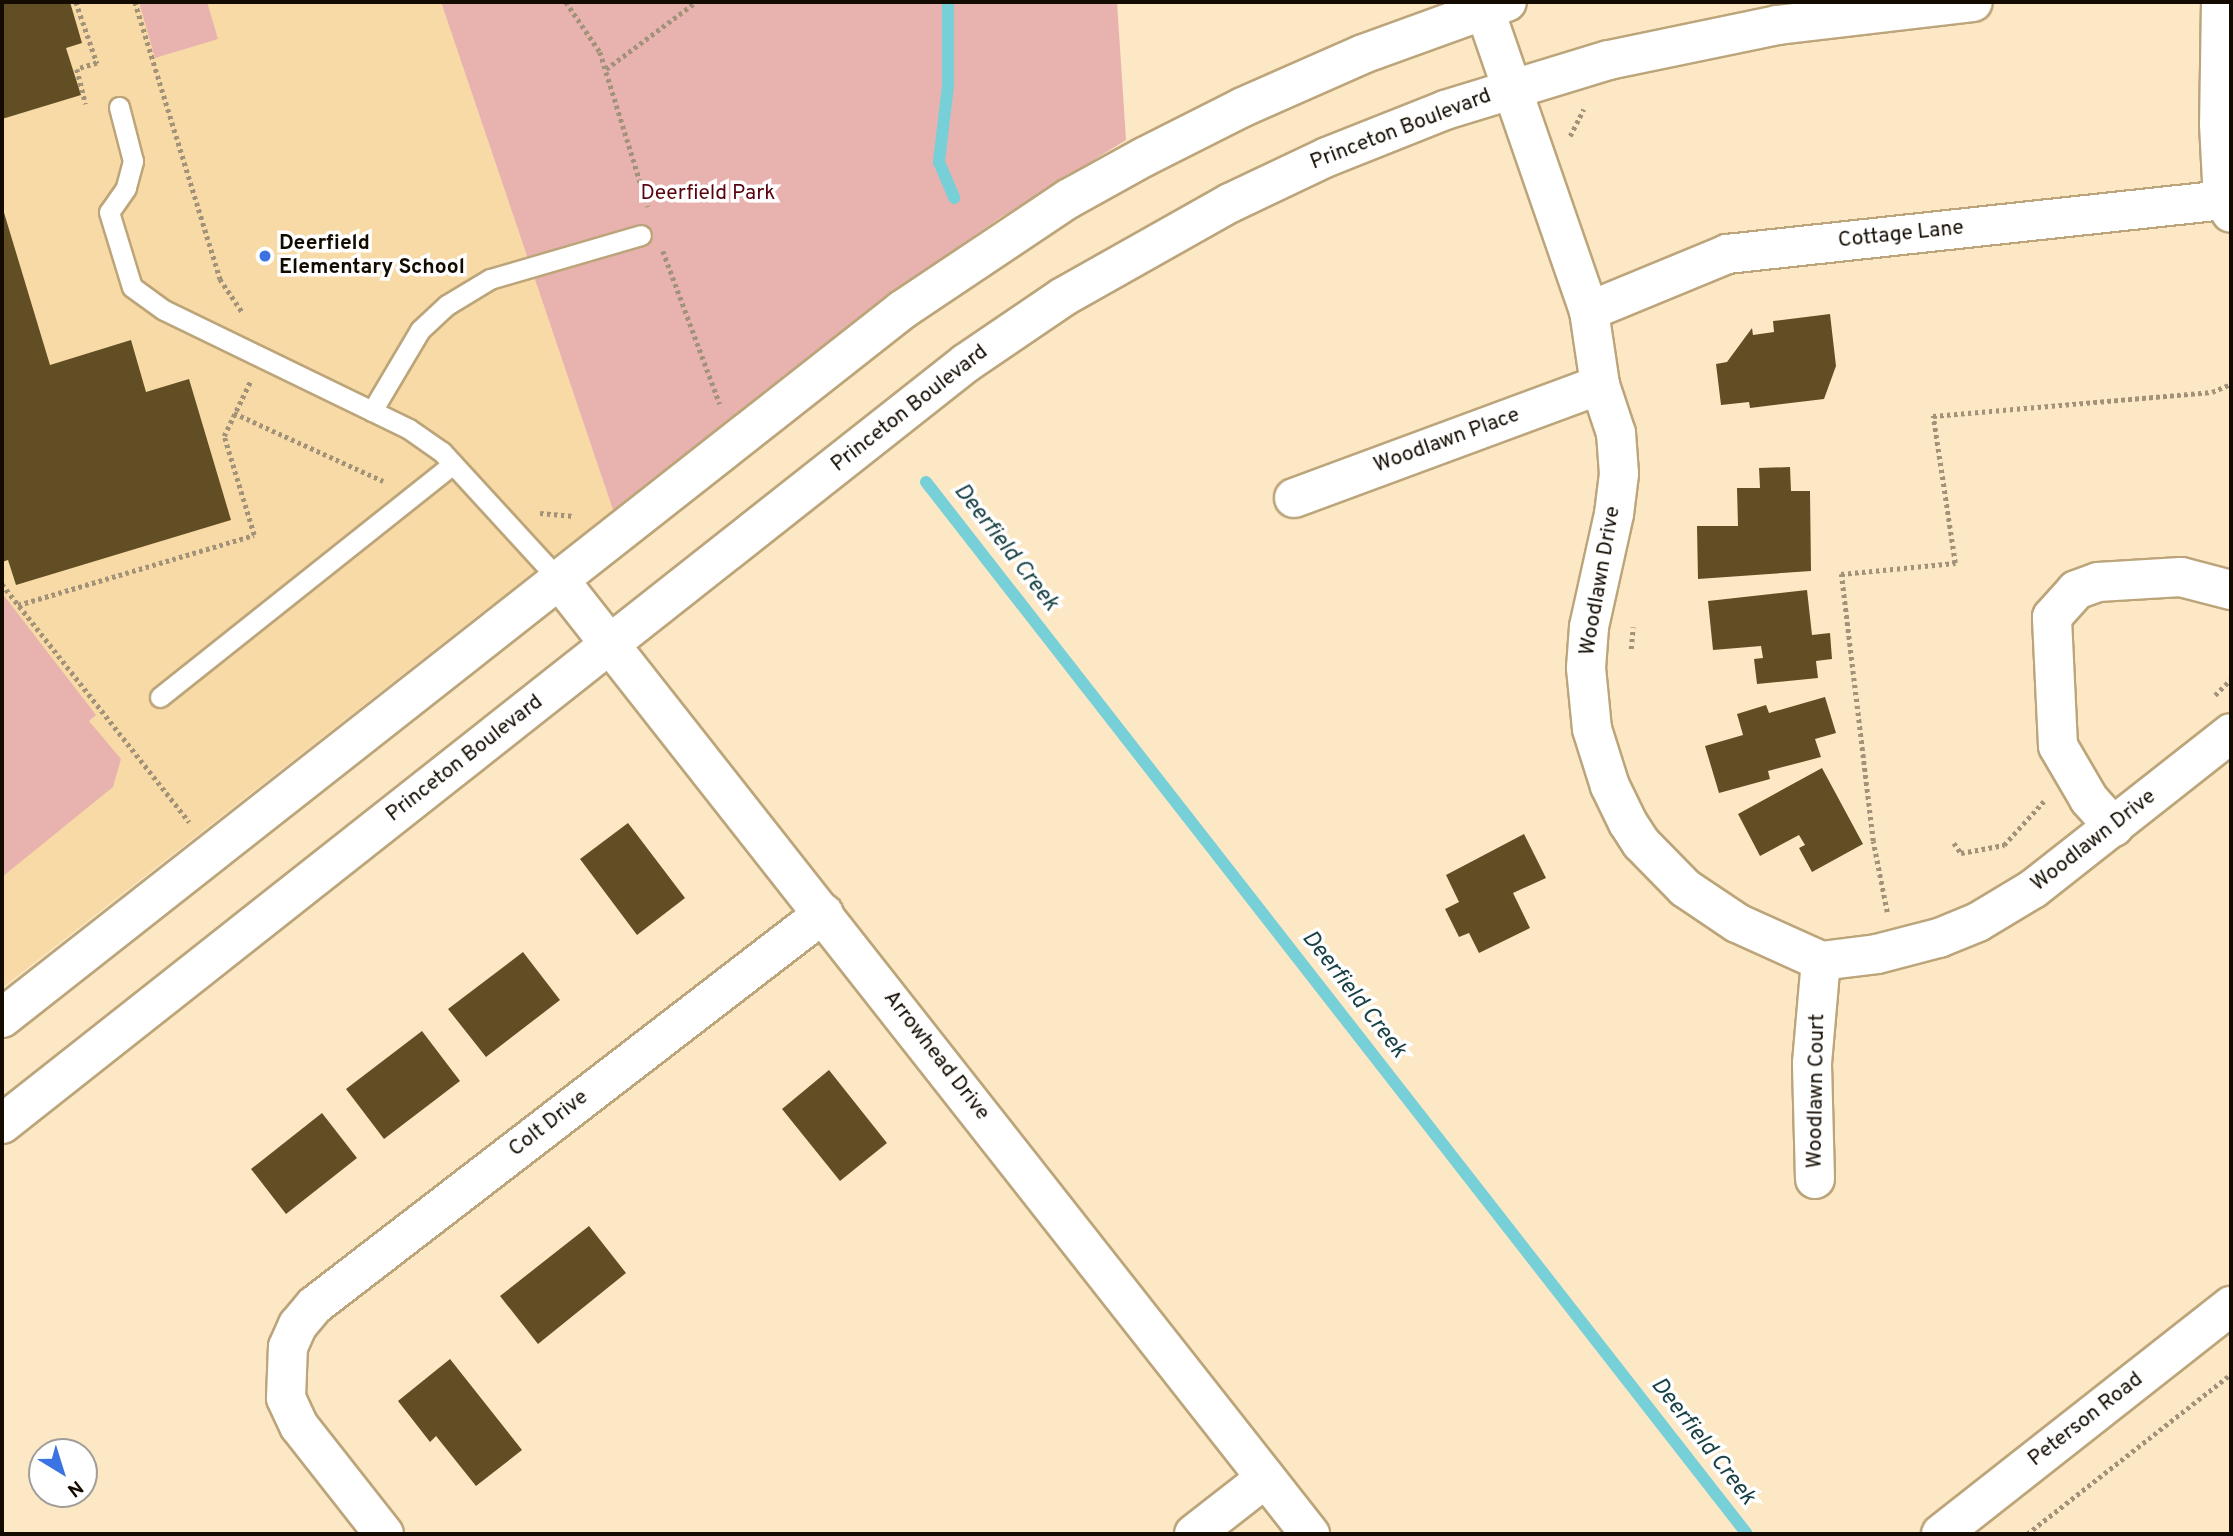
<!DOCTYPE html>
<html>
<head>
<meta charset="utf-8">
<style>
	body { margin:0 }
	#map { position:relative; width:2233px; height:1536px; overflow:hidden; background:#fce8c5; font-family:Overpass,sans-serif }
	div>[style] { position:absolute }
	.built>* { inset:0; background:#f7daa6 }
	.green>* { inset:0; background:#e8b3af }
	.stream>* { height:12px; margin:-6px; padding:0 6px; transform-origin:6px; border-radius:6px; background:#77d0d7 }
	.building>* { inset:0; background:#624e24 }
	.path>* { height:4.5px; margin-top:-2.25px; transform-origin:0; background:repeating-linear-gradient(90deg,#a29279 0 3.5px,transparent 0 7px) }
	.roads { filter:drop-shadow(2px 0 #bca57a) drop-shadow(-2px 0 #bca57a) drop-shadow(0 2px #bca57a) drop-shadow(0 -2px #bca57a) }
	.lane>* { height:19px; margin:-9.5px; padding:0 9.5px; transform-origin:9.5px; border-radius:9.5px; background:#fff }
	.street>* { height:38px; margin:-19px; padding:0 19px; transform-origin:19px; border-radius:19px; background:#fff }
	.secondary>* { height:38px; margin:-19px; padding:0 19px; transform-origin:19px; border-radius:19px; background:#fff }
	.dots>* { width:19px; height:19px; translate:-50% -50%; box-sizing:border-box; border:4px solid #fff; border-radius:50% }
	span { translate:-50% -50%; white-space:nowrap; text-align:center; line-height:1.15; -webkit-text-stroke:7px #fff; paint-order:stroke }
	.street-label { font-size:21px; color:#130b00 }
	.park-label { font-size:21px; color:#59030f }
	.poi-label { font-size:21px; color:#130b00; font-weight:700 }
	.left { translate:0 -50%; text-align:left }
	.water-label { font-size:23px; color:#194246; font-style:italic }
	.frame { position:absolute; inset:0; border:4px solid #130b00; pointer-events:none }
	.north { position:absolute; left:28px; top:1438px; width:70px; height:70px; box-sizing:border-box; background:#fff; border:2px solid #a19d99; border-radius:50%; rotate:142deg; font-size:19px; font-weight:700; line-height:28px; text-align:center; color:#130b00 }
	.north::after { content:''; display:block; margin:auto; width:24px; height:32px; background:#3b73e2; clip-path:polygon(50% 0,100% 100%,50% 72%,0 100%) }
</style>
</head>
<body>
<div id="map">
	<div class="built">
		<div style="clip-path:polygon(2px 2px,441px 2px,613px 510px,2px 988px)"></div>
	</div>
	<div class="green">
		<div style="clip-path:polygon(139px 2px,207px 2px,218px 39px,155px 58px)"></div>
		<div style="clip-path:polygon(441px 2px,1117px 2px,1126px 140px,998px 219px,876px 305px,613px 510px)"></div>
		<div style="clip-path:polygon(2px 593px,96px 715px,89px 721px,121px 759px,113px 787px,2px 877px)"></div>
	</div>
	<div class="stream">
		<div style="left:948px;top:2px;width:84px;rotate:90deg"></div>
		<div style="left:948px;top:86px;width:77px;rotate:96.8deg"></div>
		<div style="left:939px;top:162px;width:39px;rotate:67deg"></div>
		<div style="left:926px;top:482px;width:1334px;rotate:52.03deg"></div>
	</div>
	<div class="building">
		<div style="clip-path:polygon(2px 2px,70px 2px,82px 43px,66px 48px,81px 95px,2px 119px)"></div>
		<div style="clip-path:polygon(2px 206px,50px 365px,131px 340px,146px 392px,189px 379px,231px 520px,16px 585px,8px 560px,2px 562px)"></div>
		<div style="clip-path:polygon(1830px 314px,1836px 366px,1824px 399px,1750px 408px,1749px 402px,1721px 405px,1716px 364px,1727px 362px,1752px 328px,1753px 335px,1774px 332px,1773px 321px)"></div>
		<div style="clip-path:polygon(1790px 467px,1791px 491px,1810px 491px,1811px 571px,1698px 579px,1697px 526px,1738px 526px,1737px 488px,1760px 488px,1759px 468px)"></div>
		<div style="clip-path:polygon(1807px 590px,1812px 635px,1830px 633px,1832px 659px,1816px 661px,1818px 678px,1757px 684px,1754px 659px,1763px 658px,1761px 646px,1713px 650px,1708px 601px)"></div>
		<div style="clip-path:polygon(1825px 697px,1836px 733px,1815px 739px,1821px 757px,1768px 771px,1770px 779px,1719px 793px,1705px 746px,1743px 735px,1737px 714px,1766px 705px,1769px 713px)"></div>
		<div style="clip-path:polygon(1822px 768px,1863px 844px,1812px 872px,1799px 848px,1805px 845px,1799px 835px,1760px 856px,1738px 814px)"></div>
		<div style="clip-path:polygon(628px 823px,685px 898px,637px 935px,580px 859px)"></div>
		<div style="clip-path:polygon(1524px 834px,1546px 878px,1513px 893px,1530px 928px,1479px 953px,1469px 933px,1459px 937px,1445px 909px,1459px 902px,1446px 875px)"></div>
		<div style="clip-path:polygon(523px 952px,560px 1000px,486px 1057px,448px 1009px)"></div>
		<div style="clip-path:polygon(422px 1031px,460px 1081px,384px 1139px,346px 1089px)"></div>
		<div style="clip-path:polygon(829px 1070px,887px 1143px,840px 1181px,782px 1109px)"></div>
		<div style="clip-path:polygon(322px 1113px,357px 1158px,286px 1214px,251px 1169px)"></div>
		<div style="clip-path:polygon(589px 1226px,626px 1273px,538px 1344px,500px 1296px)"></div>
		<div style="clip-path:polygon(450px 1359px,522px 1450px,476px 1486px,436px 1436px,430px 1442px,398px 1401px)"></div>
	</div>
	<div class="path">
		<div style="left:76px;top:2px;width:65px;rotate:71deg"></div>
		<div style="left:97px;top:63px;width:21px;rotate:163deg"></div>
		<div style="left:77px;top:69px;width:36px;rotate:76deg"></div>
		<div style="left:135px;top:2px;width:290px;rotate:72.9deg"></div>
		<div style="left:220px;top:279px;width:40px;rotate:56deg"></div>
		<div style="left:566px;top:2px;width:60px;rotate:55.8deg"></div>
		<div style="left:600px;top:52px;width:162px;rotate:72.8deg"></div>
		<div style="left:606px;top:69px;width:112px;rotate:-36.7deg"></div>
		<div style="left:1570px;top:136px;width:30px;rotate:-63deg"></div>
		<div style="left:663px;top:251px;width:163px;rotate:69.6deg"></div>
		<div style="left:234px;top:413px;width:164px;rotate:24.5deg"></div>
		<div style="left:540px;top:513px;width:34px;rotate:5deg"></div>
		<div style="left:2px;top:584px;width:303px;rotate:51.8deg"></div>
		<div style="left:18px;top:605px;width:246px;rotate:-16.5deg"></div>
		<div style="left:254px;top:535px;width:103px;rotate:-106.9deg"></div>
		<div style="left:224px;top:436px;width:60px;rotate:-64.3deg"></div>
		<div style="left:1631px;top:649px;width:22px;rotate:-85deg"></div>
		<div style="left:2215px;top:695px;width:23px;rotate:-45deg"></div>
		<div style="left:1954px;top:843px;width:12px;rotate:55deg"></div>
		<div style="left:1961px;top:853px;width:44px;rotate:-10.5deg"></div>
		<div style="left:2004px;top:845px;width:59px;rotate:-47.7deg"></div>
		<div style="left:1887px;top:912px;width:72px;rotate:-101.2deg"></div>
		<div style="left:1873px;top:841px;width:269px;rotate:-96.8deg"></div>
		<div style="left:1841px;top:574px;width:115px;rotate:-5.5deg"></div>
		<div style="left:1955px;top:563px;width:149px;rotate:-98.5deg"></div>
		<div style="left:1933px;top:416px;width:280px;rotate:-4.9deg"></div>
		<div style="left:2212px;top:392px;width:21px;rotate:-23deg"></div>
		<div style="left:2027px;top:1534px;width:259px;rotate:-38.1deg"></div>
	</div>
	<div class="roads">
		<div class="lane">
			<div style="left:119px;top:107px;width:56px;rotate:75.5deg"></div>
			<div style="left:133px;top:161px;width:28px;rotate:105deg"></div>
			<div style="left:126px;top:188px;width:29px;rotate:125deg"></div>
			<div style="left:109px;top:212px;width:78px;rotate:73deg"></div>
			<div style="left:132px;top:287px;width:39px;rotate:36deg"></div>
			<div style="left:164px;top:310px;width:272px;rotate:25.9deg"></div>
			<div style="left:409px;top:429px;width:40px;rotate:34.9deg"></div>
			<div style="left:442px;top:452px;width:175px;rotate:47.5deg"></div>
			<div style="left:372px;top:411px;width:94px;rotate:-59.3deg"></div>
			<div style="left:420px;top:330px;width:37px;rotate:-43deg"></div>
			<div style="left:447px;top:305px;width:50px;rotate:-31.2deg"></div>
			<div style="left:490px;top:279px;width:157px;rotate:-16.2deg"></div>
			<div style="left:160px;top:697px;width:374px;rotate:-38.5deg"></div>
		</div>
		<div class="street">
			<div style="left:1482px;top:2px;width:327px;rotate:70.9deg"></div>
			<div style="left:1589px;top:311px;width:75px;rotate:81.5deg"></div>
			<div style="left:1600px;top:385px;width:51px;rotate:71.6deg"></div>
			<div style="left:1616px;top:433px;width:41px;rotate:85.8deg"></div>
			<div style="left:1619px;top:474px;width:40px;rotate:97.1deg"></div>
			<div style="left:1614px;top:514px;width:116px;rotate:102.5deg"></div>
			<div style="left:1589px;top:627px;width:41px;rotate:94.2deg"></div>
			<div style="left:1586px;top:668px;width:61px;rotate:84.4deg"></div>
			<div style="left:1592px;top:729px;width:60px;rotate:72.5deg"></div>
			<div style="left:1610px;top:786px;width:41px;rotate:64.1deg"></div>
			<div style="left:1628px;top:823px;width:24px;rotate:57deg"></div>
			<div style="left:1641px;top:843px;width:63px;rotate:45.6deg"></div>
			<div style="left:1685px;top:888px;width:63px;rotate:33.9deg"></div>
			<div style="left:1737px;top:923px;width:92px;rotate:24.3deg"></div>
			<div style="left:1821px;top:961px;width:56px;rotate:-7.1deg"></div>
			<div style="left:1877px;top:954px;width:64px;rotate:-14.5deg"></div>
			<div style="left:1939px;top:938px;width:42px;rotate:-22.3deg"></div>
			<div style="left:1978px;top:922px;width:64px;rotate:-31deg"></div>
			<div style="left:2033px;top:889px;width:252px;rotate:-38.2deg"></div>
			<div style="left:2221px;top:2px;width:122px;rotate:90.9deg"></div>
			<div style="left:2219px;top:124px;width:76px;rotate:87deg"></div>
			<div style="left:2223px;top:200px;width:15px;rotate:58deg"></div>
			<div style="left:1589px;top:311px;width:149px;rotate:-22.4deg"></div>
			<div style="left:1727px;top:254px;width:499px;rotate:-6.2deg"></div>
			<div style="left:1294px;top:498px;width:326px;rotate:-20.3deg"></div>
			<div style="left:560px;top:581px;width:1213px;rotate:51.8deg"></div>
			<div style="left:2114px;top:827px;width:38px;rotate:-132deg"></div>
			<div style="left:2089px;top:799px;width:61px;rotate:-120.3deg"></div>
			<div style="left:2058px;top:746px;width:129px;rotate:-92.7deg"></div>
			<div style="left:2052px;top:617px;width:36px;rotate:-48deg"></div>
			<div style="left:2076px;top:590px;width:23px;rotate:-20deg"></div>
			<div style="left:2098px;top:582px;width:83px;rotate:-3.4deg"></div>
			<div style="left:2181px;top:577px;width:52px;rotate:14.6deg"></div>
			<div style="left:1815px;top:1179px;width:116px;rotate:-91.5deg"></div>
			<div style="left:1812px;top:1063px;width:102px;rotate:-85deg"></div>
			<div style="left:384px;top:1534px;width:137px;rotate:-128.2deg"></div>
			<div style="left:299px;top:1426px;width:31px;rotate:-115deg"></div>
			<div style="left:286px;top:1398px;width:51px;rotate:-87.8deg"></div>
			<div style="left:288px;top:1347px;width:24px;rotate:-66deg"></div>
			<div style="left:298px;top:1325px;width:26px;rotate:-50deg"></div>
			<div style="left:315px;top:1305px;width:642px;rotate:-37.6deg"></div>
			<div style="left:1194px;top:1534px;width:91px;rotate:-37.9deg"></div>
		</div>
		<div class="secondary">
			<div style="left:2px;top:1018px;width:1145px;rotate:-38.19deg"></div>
			<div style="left:902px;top:310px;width:200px;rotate:-33.8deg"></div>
			<div style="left:1068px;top:199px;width:87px;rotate:-28.9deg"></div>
			<div style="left:1144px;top:157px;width:111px;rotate:-26.8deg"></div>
			<div style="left:1243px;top:107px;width:131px;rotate:-23.8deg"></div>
			<div style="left:1363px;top:54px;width:153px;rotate:-19.9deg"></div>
			<div style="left:2px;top:1124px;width:1228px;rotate:-38.29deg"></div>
			<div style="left:966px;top:363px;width:117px;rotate:-34.2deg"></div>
			<div style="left:1063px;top:297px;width:192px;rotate:-29.4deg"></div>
			<div style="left:1230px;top:203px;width:107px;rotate:-25.4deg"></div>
			<div style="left:1327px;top:157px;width:127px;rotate:-21.7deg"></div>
			<div style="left:1445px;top:110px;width:171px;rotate:-17deg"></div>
			<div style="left:1609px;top:60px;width:173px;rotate:-11.7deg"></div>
			<div style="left:1778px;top:25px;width:196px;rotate:-6.7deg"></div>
			<div style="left:1941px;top:1534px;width:369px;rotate:-38.2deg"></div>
		</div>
	</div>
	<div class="dots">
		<div style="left:265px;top:256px;background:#3b73e2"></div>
	</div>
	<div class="street-label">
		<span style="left:1401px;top:130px;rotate:-21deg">Princeton Boulevard</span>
		<span style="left:1901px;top:235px;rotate:-6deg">Cottage Lane</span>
		<span style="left:910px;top:409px;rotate:-38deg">Princeton Boulevard</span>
		<span style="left:1447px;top:441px;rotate:-20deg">Woodlawn Place</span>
		<span style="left:1601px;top:581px;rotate:-80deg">Woodlawn Drive</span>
		<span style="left:465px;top:759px;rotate:-38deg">Princeton Boulevard</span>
		<span style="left:2094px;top:841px;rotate:-38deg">Woodlawn Drive</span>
		<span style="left:936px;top:1056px;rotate:52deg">Arrowhead Drive</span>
		<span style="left:1817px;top:1091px;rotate:-89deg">Woodlawn Court</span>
		<span style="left:549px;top:1124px;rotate:-38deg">Colt Drive</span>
		<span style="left:2086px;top:1420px;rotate:-38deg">Peterson Road</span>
	</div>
	<div class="park-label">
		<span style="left:708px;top:194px">Deerfield Park</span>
	</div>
	<div class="poi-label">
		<span class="left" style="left:279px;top:256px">Deerfield<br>Elementary School</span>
	</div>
	<div class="water-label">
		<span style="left:1005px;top:548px;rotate:52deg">Deerfield Creek</span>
		<span style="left:1353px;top:995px;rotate:52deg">Deerfield Creek</span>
		<span style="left:1702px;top:1442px;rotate:52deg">Deerfield Creek</span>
	</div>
	<div class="frame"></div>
	<div class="north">N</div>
</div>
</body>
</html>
